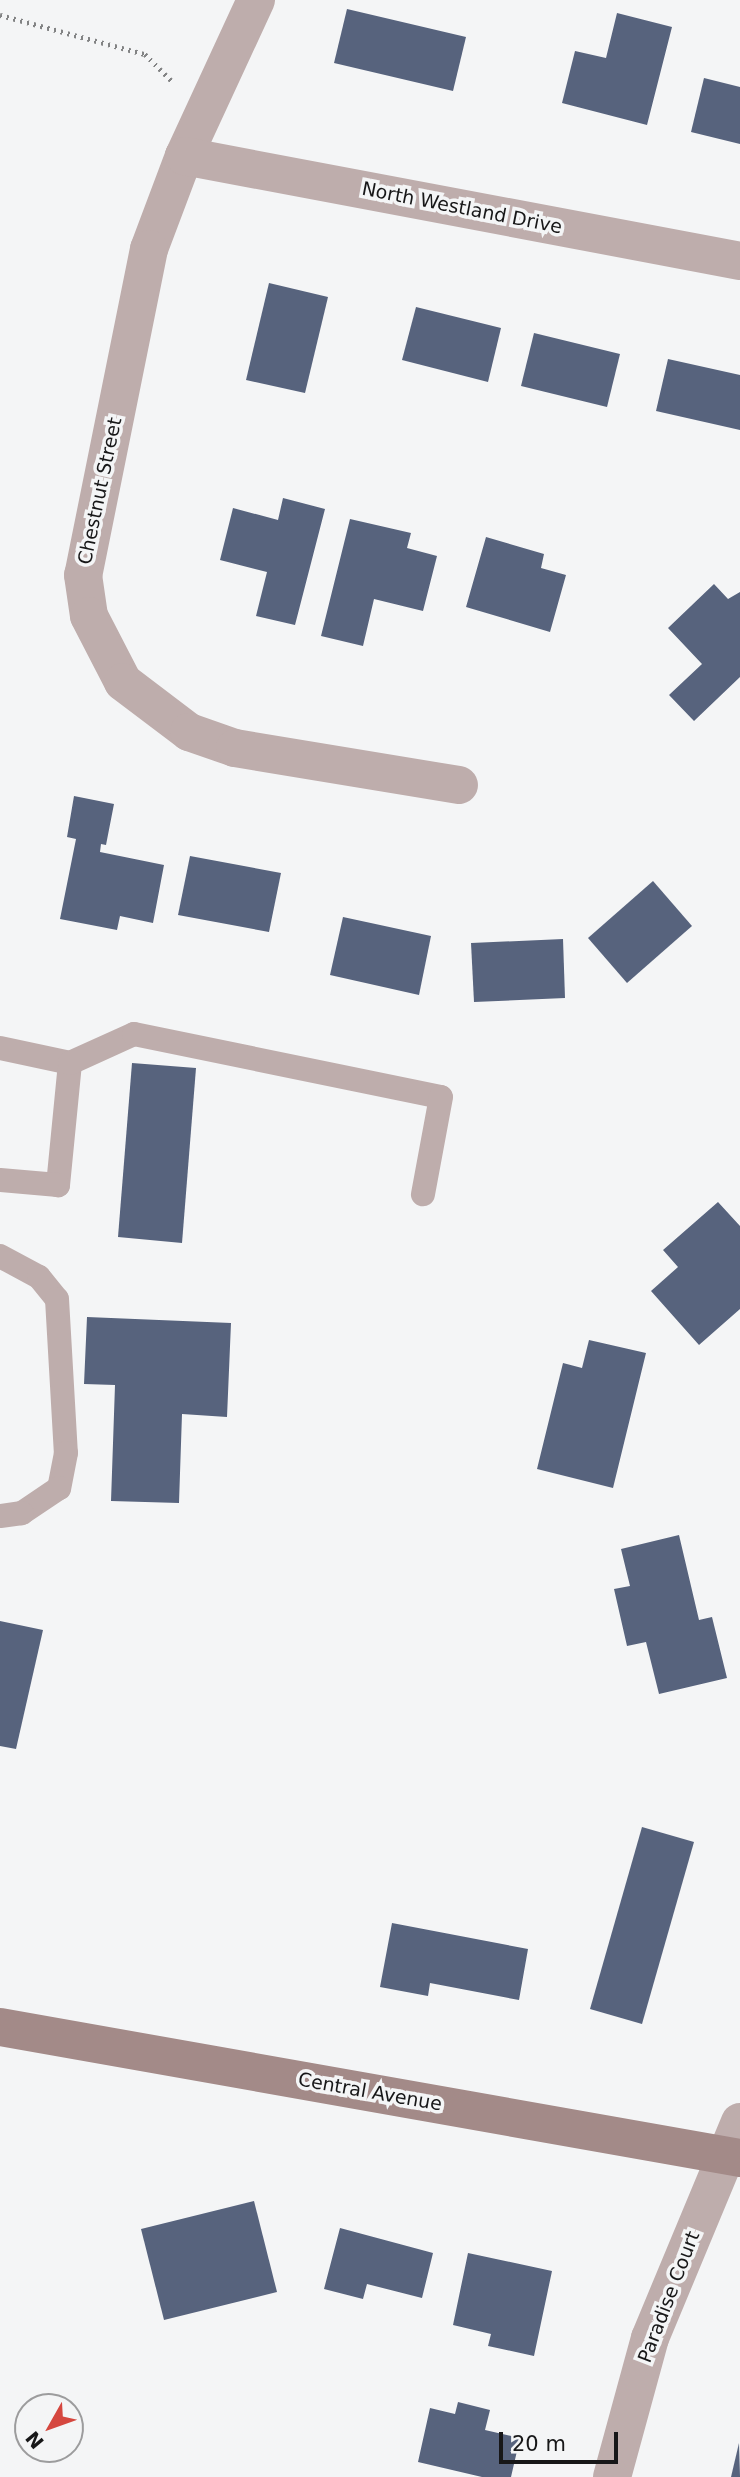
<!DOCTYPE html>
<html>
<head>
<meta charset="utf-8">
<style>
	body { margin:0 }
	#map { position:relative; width:740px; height:2477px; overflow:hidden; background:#f4f5f6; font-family:"DejaVu Sans",sans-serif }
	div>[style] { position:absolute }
	.building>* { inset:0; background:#57637d }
	.path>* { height:4.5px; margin-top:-2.25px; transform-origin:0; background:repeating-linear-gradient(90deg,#828384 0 2px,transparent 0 7px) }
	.lane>* { height:24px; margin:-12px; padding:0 12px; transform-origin:12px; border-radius:12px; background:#beadac }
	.street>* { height:38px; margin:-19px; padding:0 19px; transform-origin:19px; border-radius:19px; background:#beadac }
	.secondary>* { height:38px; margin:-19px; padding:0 19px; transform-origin:19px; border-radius:19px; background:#a38a88 }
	span { translate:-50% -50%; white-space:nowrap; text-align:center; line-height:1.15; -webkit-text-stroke:7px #f4f5f6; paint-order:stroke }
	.street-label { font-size:19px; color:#171718 }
	.north { position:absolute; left:14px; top:2393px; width:70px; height:70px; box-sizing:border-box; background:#f4f5f6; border:2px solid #9c9c9d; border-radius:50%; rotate:230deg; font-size:19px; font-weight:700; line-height:28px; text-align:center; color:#171718 }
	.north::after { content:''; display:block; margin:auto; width:24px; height:32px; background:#d5473f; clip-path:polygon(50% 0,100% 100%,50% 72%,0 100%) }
	.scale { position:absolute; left:499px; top:2432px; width:119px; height:32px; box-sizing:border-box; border:4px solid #171718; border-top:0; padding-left:9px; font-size:21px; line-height:24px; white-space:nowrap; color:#171718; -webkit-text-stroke:5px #f4f5f6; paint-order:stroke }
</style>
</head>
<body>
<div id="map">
	<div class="building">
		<div style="clip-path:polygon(347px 9px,466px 37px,453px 91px,334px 63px)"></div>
		<div style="clip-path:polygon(617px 13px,672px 27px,647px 125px,562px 103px,575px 51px,606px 58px)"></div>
		<div style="clip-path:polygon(704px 78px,740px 87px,740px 144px,691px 132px)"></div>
		<div style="clip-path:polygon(269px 283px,328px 297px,305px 393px,246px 380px)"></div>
		<div style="clip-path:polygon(416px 307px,501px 328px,488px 382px,402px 360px)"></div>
		<div style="clip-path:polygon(534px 333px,620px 354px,607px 407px,521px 386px)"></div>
		<div style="clip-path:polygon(668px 359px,740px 375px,740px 430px,656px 411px)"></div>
		<div style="clip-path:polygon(283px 498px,325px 509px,295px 625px,256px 616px,267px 572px,220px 560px,233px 508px,278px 520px)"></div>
		<div style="clip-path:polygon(350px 519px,411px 533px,407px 548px,437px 556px,423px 611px,374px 599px,363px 646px,321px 636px)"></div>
		<div style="clip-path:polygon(486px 537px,544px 554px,541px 568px,566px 575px,550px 632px,466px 607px)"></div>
		<div style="clip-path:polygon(714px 584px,728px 599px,740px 592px,740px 677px,694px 721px,669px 695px,702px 664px,668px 628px)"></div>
		<div style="clip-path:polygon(74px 796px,114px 804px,106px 845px,101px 844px,100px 852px,164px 865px,153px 923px,120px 916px,117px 930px,60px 919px,76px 839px,67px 837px)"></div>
		<div style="clip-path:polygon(190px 856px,281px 873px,269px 932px,178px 915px)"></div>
		<div style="clip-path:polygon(653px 881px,692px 926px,627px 983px,588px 938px)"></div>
		<div style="clip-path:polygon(343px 917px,431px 936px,419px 995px,330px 975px)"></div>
		<div style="clip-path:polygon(563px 939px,565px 998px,474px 1002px,471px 943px)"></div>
		<div style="clip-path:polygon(132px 1063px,196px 1068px,182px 1243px,118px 1237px)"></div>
		<div style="clip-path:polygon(718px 1202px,740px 1226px,740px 1309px,699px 1345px,651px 1291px,678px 1267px,663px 1250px)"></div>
		<div style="clip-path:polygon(87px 1317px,231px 1323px,227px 1417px,182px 1414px,179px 1503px,111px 1501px,115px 1385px,84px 1384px)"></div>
		<div style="clip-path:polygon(589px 1340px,646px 1353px,613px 1488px,537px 1469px,563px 1363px,582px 1368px)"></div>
		<div style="clip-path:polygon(679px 1535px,699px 1620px,712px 1617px,727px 1678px,659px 1694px,646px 1642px,627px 1646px,614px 1589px,630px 1586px,621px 1549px)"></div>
		<div style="clip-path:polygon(0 1621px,43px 1630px,16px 1749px,0 1746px)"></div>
		<div style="clip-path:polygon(642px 1827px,694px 1842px,642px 2024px,590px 2009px)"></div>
		<div style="clip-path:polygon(392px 1923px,528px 1949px,519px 2000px,430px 1983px,428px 1996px,380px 1987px)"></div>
		<div style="clip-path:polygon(254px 2201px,277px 2292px,164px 2320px,141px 2229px)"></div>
		<div style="clip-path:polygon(340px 2228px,433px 2253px,422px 2298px,367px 2284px,363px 2299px,324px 2289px)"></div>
		<div style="clip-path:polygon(468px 2253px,552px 2271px,534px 2356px,488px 2346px,491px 2334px,453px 2325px)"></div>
		<div style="clip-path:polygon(458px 2402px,490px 2410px,485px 2430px,520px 2438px,511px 2477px,482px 2477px,418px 2462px,430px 2408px,455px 2414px)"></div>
		<div style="clip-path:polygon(739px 2443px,740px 2477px,731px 2477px)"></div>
	</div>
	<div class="path">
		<div style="left:0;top:15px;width:150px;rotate:15.1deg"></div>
		<div style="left:145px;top:54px;width:41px;rotate:45deg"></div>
	</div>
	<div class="lane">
		<div style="left:0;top:1048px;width:72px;rotate:12.1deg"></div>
		<div style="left:70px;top:1063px;width:123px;rotate:95.6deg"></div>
		<div style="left:58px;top:1185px;width:58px;rotate:-175.1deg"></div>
		<div style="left:70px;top:1063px;width:70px;rotate:-24.4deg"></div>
		<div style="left:134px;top:1034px;width:313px;rotate:11.6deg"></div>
		<div style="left:441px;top:1097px;width:99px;rotate:100.5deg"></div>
		<div style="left:0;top:1256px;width:44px;rotate:28.3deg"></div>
		<div style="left:39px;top:1277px;width:28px;rotate:51deg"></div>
		<div style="left:57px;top:1299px;width:154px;rotate:86.7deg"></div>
		<div style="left:66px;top:1453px;width:36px;rotate:101deg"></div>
		<div style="left:59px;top:1488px;width:45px;rotate:146deg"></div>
		<div style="left:22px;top:1513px;width:22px;rotate:172deg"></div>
	</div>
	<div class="street">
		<div style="left:256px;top:0;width:172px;rotate:114.8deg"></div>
		<div style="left:184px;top:156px;width:99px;rotate:110.6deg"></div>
		<div style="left:149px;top:249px;width:333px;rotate:101.4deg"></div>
		<div style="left:83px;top:575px;width:41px;rotate:81.7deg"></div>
		<div style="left:89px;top:616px;width:74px;rotate:62.7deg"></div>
		<div style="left:123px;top:682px;width:83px;rotate:37.1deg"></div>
		<div style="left:189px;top:732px;width:49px;rotate:19.2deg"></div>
		<div style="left:235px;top:748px;width:227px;rotate:9.4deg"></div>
		<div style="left:184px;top:156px;width:566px;rotate:10.69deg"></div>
		<div style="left:612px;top:2477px;width:144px;rotate:-74.7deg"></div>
		<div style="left:650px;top:2338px;width:234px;rotate:-67.4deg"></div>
	</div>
	<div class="secondary">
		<div style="left:0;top:2027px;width:752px;rotate:10.04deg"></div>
	</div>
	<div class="street-label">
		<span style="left:462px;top:208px;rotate:11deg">North Westland Drive</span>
		<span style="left:100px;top:491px;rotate:-78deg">Chestnut Street</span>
		<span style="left:370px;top:2092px;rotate:10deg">Central Avenue</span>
		<span style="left:669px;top:2297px;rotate:-69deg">Paradise Court</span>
	</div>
	<div class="north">N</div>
	<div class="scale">20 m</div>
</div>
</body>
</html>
